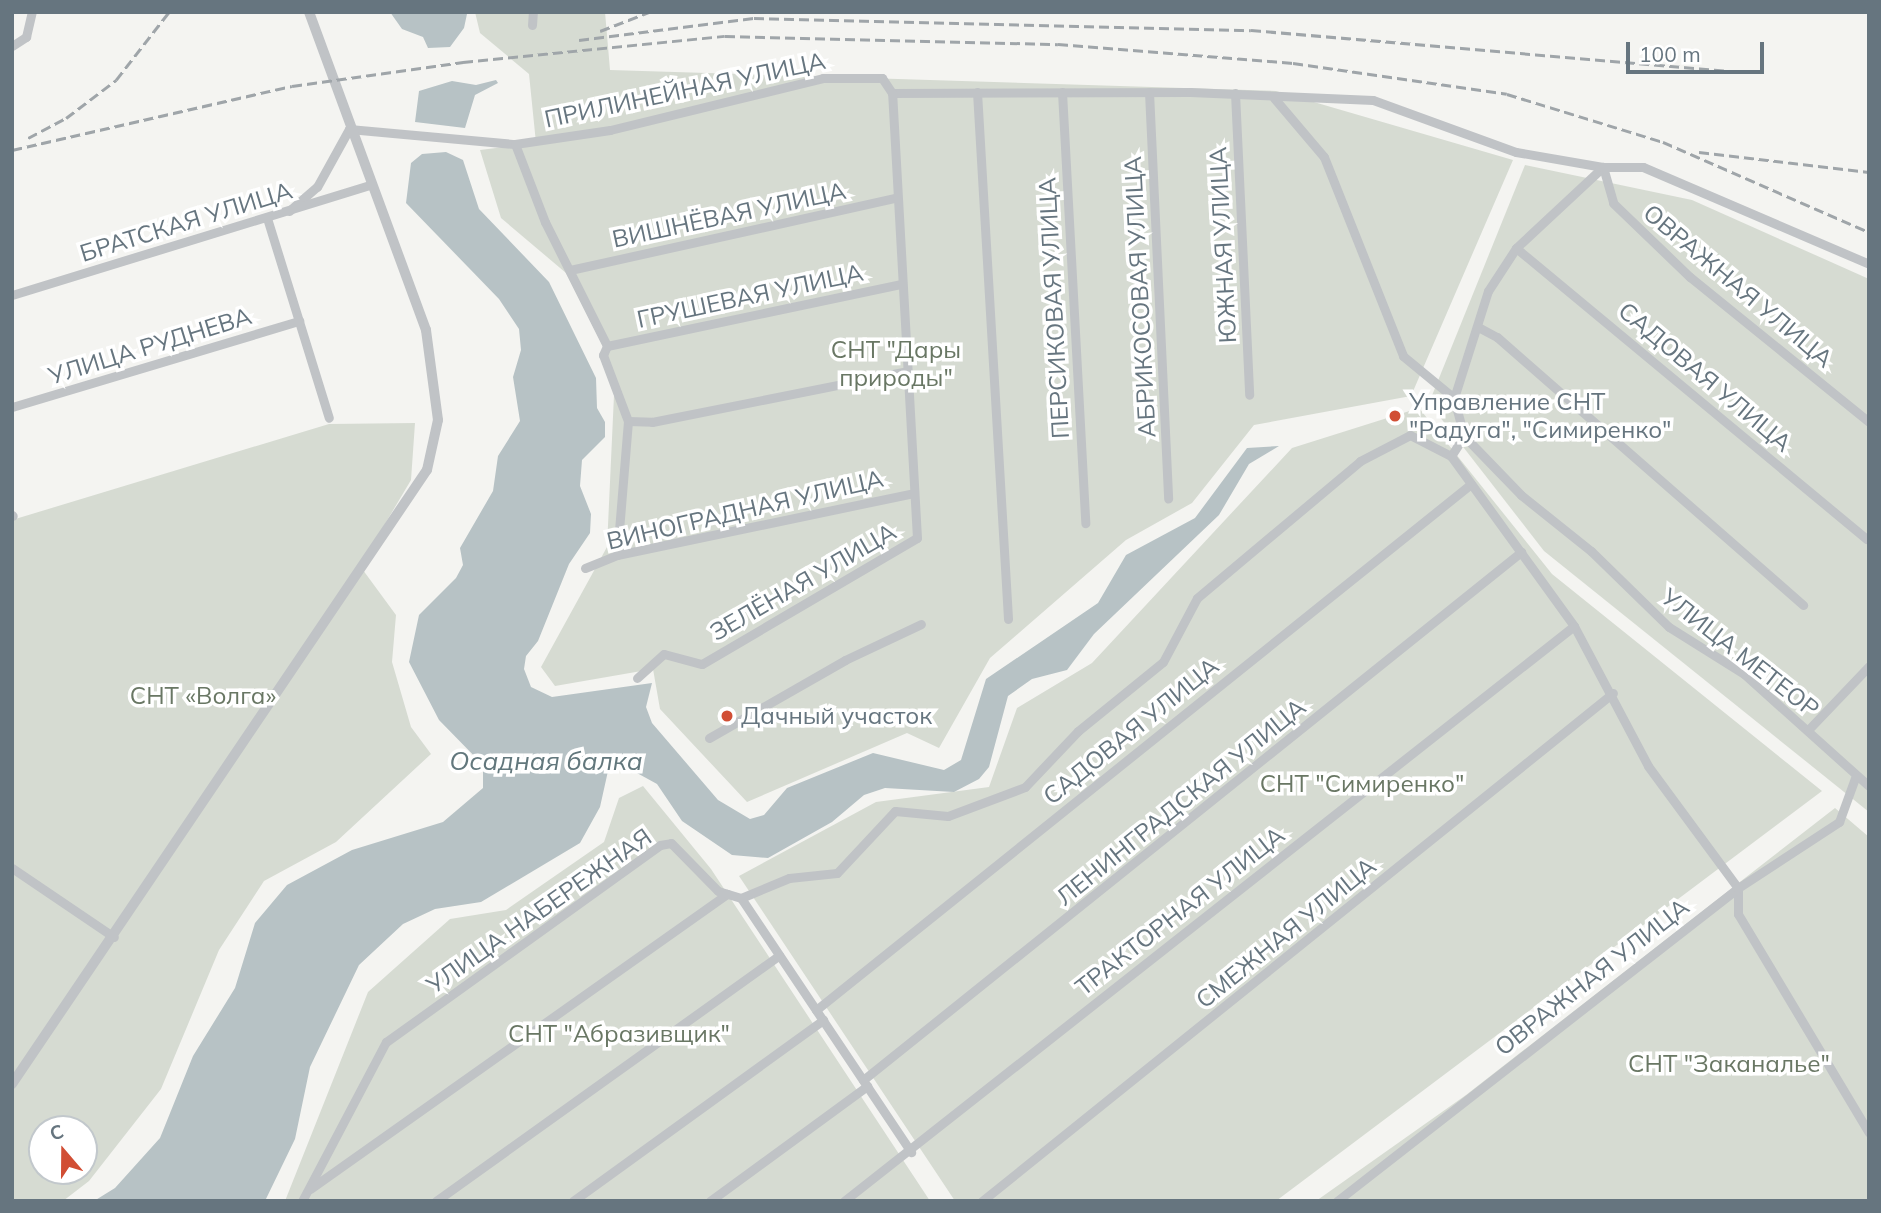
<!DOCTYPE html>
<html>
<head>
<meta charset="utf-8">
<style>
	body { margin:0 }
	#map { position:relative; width:1881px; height:1213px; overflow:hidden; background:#f4f4f1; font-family:Mulish,sans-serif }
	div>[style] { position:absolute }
	.green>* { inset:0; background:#d6dbd2 }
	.water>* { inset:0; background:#b7c2c5 }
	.minor>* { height:9px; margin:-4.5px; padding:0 4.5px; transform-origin:4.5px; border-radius:4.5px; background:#c0c3c6 }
	.tertiary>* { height:10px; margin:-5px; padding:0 5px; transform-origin:5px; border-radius:5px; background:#c0c3c6 }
	.rail>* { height:2.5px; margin-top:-1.25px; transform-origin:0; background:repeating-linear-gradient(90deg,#9fa5a9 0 10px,transparent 0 15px) }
	.dots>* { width:19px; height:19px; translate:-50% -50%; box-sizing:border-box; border:4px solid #fff; border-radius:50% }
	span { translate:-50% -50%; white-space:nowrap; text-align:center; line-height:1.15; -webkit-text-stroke:7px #fff; paint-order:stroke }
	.street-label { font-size:24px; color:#66757f }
	.park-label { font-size:24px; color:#697764 }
	.poi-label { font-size:24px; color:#66757f }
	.left { translate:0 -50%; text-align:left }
	.water-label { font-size:26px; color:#62777c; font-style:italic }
	.frame { position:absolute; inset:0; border:14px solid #66757f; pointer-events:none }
	.north { position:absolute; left:28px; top:1115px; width:70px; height:70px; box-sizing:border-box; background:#fff; border:2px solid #c2c8cc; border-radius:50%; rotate:340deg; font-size:19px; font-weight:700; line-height:28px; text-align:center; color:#66757f }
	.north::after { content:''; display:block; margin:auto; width:24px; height:32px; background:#d14e34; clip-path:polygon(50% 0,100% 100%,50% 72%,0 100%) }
	.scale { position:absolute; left:1626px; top:42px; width:138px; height:32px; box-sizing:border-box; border:4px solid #66757f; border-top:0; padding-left:9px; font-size:21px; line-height:24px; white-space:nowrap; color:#66757f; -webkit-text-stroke:5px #fff; paint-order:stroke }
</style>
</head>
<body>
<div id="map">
	<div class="green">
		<div style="clip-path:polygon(475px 12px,605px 12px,610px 70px,1276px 91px,1513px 160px,1411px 396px,1254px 425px,1192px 503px,1126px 540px,990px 658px,939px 748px,907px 733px,747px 802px,660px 709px,653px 669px,555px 686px,541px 667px,607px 547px,614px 395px,603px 346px,566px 273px,501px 218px,480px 150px,536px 143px,529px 74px,480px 33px)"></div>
		<div style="clip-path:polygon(1525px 165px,1692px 200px,1869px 279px,1869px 812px,1544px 551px,1429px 403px)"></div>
		<div style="clip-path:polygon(1419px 408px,1552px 574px,1822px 791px,1276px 1201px,955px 1201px,739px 876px,876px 802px,989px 787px,1017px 708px,1092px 663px,1292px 448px)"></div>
		<div style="clip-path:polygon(evenodd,415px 423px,411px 480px,360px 566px,396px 615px,392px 662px,411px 727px,431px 754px,336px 842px,264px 881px,219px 950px,161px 1089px,89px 1181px,63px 1201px,12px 1201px,12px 520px,329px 424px,415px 423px,42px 1129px,84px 1129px,84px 1171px,42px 1171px,42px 1129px)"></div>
		<div style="clip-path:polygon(643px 786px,711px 869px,930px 1201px,285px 1201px,368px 992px,450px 919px,506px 910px,604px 842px,619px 798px)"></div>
		<div style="clip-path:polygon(1835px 808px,1869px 837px,1869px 1201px,1316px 1201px,1466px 1095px)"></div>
	</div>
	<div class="water">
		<div style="clip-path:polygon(390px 12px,465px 12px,467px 14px,464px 28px,450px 47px,428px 48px,423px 37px,402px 29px)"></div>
		<div style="clip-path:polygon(496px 80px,498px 83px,475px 95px,465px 128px,415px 122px,419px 91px,452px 81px,476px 85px)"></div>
		<div style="clip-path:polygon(446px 152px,463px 160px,479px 209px,549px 282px,596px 378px,597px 408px,605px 422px,605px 437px,582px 460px,580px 486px,591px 514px,590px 533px,569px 564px,538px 641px,526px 656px,524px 669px,531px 687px,552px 697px,652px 683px,646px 707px,652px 723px,718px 800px,750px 819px,764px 815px,787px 788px,873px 753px,944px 770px,961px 760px,986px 679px,1098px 603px,1126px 555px,1195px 518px,1247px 448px,1279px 446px,1249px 464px,1219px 515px,1094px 634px,1067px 670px,1032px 679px,1008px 696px,989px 767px,979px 779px,954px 792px,885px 788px,864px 795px,832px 822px,768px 858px,732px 855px,682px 821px,657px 784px,617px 762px,608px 771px,600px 807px,580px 843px,481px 902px,435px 909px,403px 924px,359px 965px,310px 1067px,295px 1139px,265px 1201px,94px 1201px,115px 1188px,160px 1138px,193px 1056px,235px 988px,255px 923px,287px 885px,352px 850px,443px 822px,483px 788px,483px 765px,439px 720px,409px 662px,419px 615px,456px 578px,463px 565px,460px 548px,493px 491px,498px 456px,520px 421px,513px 377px,521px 350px,519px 329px,499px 299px,406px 203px,411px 163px,422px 154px)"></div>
	</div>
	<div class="minor">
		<div style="left:532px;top:25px;width:13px;rotate:-86deg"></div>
		<div style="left:12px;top:46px;width:17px;rotate:-33deg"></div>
		<div style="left:26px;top:37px;width:26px;rotate:-77deg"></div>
		<div style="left:977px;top:92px;width:528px;rotate:86.63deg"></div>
		<div style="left:1062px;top:92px;width:432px;rotate:86.9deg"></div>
		<div style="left:1149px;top:92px;width:407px;rotate:87.3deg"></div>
		<div style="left:1235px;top:93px;width:302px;rotate:87.3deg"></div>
		<div style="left:1274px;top:98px;width:77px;rotate:49.7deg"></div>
		<div style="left:1324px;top:157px;width:214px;rotate:68.3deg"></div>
		<div style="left:1403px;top:356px;width:66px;rotate:39.5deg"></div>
		<div style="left:515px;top:144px;width:84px;rotate:69deg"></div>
		<div style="left:545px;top:222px;width:139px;rotate:63.4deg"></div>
		<div style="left:607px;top:346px;width:10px;rotate:114deg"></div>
		<div style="left:603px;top:355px;width:71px;rotate:69.3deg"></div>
		<div style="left:628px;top:421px;width:134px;rotate:94.7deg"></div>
		<div style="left:289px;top:211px;width:37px;rotate:-41deg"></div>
		<div style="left:317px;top:187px;width:66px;rotate:-61.1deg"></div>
		<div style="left:349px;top:129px;width:167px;rotate:5.2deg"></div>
		<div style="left:515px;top:144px;width:96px;rotate:-8.4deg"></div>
		<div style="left:610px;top:130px;width:219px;rotate:-13.7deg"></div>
		<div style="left:823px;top:78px;width:59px"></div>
		<div style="left:882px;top:78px;width:18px;rotate:56deg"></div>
		<div style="left:892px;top:93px;width:298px;rotate:-0.2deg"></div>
		<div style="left:1190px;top:92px;width:183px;rotate:2.5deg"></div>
		<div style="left:1373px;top:100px;width:152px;rotate:20deg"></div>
		<div style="left:1516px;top:152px;width:88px;rotate:9.8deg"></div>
		<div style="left:1603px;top:167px;width:37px;rotate:74deg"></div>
		<div style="left:1613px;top:203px;width:107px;rotate:43.9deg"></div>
		<div style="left:1690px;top:277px;width:230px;rotate:39deg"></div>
		<div style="left:267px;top:218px;width:209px;rotate:72.8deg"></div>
		<div style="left:1516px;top:248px;width:456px;rotate:39.7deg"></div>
		<div style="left:570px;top:270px;width:334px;rotate:-12.5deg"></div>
		<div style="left:12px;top:295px;width:375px;rotate:-17.1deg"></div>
		<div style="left:1478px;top:327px;width:21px;rotate:28deg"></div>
		<div style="left:1497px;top:337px;width:407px;rotate:41.2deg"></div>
		<div style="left:607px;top:346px;width:301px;rotate:-11.9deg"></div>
		<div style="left:12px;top:407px;width:300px;rotate:-16.7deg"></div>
		<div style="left:628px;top:421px;width:24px;rotate:2deg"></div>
		<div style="left:652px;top:422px;width:260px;rotate:-11.3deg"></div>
		<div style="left:1464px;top:436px;width:82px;rotate:46deg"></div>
		<div style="left:1521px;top:495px;width:90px;rotate:38.7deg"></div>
		<div style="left:1591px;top:551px;width:109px;rotate:44.3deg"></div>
		<div style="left:1669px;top:627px;width:89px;rotate:32.1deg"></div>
		<div style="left:1744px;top:674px;width:168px;rotate:41.9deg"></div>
		<div style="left:1451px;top:456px;width:24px;rotate:-57deg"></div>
		<div style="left:1464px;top:436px;width:39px;rotate:-105deg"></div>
		<div style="left:1454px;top:398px;width:112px;rotate:-72.4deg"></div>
		<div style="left:1488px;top:291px;width:51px;rotate:-56.9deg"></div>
		<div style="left:1516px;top:248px;width:119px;rotate:-43deg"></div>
		<div style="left:1603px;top:167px;width:40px"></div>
		<div style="left:1643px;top:167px;width:246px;rotate:23.2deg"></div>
		<div style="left:12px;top:515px;width:1px;rotate:45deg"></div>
		<div style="left:585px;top:568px;width:35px;rotate:-22deg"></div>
		<div style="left:617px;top:555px;width:303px;rotate:-11.8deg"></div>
		<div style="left:637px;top:678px;width:36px;rotate:-42deg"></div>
		<div style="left:664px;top:654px;width:39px;rotate:15deg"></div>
		<div style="left:702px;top:664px;width:249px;rotate:-30.4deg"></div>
		<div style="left:917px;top:538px;width:446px;rotate:-93.2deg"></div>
		<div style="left:1808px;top:730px;width:88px;rotate:-46.4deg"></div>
		<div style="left:709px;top:738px;width:157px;rotate:-29.8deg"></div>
		<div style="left:845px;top:660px;width:84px;rotate:-25.3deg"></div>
		<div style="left:12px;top:868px;width:123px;rotate:34.1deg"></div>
		<div style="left:741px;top:898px;width:306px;rotate:56.2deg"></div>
		<div style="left:816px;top:1010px;width:840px;rotate:-38.77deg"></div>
		<div style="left:863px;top:1080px;width:844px;rotate:-38.74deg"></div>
		<div style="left:310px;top:1189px;width:511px;rotate:-35.28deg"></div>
		<div style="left:302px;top:1201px;width:180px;rotate:-62.2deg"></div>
		<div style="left:386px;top:1042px;width:337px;rotate:-35.7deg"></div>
		<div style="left:660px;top:845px;width:11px;rotate:-10deg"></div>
		<div style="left:671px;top:843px;width:67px;rotate:45.6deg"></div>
		<div style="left:718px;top:891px;width:24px;rotate:17deg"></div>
		<div style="left:741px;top:898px;width:52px;rotate:-22.6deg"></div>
		<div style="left:789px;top:878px;width:48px;rotate:-5.9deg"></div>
		<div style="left:837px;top:873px;width:85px;rotate:-46.9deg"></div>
		<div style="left:895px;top:811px;width:53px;rotate:5.4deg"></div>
		<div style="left:948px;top:816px;width:82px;rotate:-20.6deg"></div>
		<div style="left:1025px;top:787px;width:77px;rotate:-46.6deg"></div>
		<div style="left:1078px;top:731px;width:109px;rotate:-39.1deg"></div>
		<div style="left:1163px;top:662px;width:72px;rotate:-62deg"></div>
		<div style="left:1197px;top:598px;width:213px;rotate:-40deg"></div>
		<div style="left:1360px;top:461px;width:56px;rotate:-27.5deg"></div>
		<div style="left:1410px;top:435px;width:46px;rotate:27.1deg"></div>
		<div style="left:1451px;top:456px;width:210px;rotate:54.1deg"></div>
		<div style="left:1574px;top:626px;width:158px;rotate:62.1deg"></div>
		<div style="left:1648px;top:766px;width:152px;rotate:53.6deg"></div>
		<div style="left:1738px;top:888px;width:26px;rotate:90deg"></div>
		<div style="left:1738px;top:914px;width:255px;rotate:59.1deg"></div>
		<div style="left:436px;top:1201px;width:422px;rotate:-35.6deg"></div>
		<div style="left:573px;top:1201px;width:309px;rotate:-35.9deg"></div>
		<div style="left:710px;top:1201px;width:195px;rotate:-36.2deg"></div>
		<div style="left:844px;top:1201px;width:929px;rotate:-38.23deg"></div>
		<div style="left:982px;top:1201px;width:810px;rotate:-38.84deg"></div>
		<div style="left:1337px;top:1201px;width:509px;rotate:-37.97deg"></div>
		<div style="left:1738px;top:888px;width:121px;rotate:-33.2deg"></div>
		<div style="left:1839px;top:822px;width:47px;rotate:-70deg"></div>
	</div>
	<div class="tertiary">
		<div style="left:12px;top:1084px;width:741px;rotate:-55.95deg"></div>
		<div style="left:427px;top:470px;width:51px;rotate:-77.6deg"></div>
		<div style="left:438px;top:420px;width:91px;rotate:-97.6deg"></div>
		<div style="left:426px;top:330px;width:339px;rotate:-110.2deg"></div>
	</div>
	<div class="rail">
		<div style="left:600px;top:31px;width:53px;rotate:-21.2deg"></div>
		<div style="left:579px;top:40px;width:176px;rotate:-7.2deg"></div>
		<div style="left:754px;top:18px;width:497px;rotate:1.4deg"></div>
		<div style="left:1251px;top:30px;width:489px;rotate:4.9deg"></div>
		<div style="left:28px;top:138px;width:43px;rotate:-27.8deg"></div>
		<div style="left:66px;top:118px;width:63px;rotate:-37.2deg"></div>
		<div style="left:116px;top:80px;width:86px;rotate:-52.1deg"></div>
		<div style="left:12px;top:150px;width:287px;rotate:-12.9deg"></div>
		<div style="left:292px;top:86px;width:173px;rotate:-8deg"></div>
		<div style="left:463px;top:62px;width:263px;rotate:-5.7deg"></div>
		<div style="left:725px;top:36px;width:333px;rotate:1.4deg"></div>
		<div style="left:1058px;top:44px;width:236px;rotate:4.6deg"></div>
		<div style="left:1293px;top:63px;width:216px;rotate:8.2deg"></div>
		<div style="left:1507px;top:94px;width:163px;rotate:17.1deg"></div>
		<div style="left:1663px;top:142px;width:225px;rotate:23.6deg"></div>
		<div style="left:1699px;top:152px;width:171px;rotate:6.7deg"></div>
	</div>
	<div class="dots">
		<div style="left:1395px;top:416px;background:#d14e34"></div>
		<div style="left:727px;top:716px;background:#d14e34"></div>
	</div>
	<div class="street-label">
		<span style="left:685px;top:90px;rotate:-12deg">ПРИЛИНЕЙНАЯ УЛИЦА</span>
		<span style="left:729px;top:215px;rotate:-12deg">ВИШНЁВАЯ УЛИЦА</span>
		<span style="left:186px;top:222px;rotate:-17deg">БРАТСКАЯ УЛИЦА</span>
		<span style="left:1223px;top:245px;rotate:-93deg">ЮЖНАЯ УЛИЦА</span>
		<span style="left:1738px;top:286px;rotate:40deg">ОВРАЖНАЯ УЛИЦА</span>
		<span style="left:750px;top:296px;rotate:-12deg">ГРУШЕВАЯ УЛИЦА</span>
		<span style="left:1140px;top:297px;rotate:-93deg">АБРИКОСОВАЯ УЛИЦА</span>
		<span style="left:1054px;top:308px;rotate:-93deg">ПЕРСИКОВАЯ УЛИЦА</span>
		<span style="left:150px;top:346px;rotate:-17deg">УЛИЦА РУДНЕВА</span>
		<span style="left:1705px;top:377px;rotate:40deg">САДОВАЯ УЛИЦА</span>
		<span style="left:745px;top:510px;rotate:-13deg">ВИНОГРАДНАЯ УЛИЦА</span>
		<span style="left:803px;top:582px;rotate:-30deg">ЗЕЛЁНАЯ УЛИЦА</span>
		<span style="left:1740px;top:653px;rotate:38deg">УЛИЦА МЕТЕОР</span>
		<span style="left:1131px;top:731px;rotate:-39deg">САДОВАЯ УЛИЦА</span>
		<span style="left:1181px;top:802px;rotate:-39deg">ЛЕНИНГРАДСКАЯ УЛИЦА</span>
		<span style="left:539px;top:911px;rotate:-35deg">УЛИЦА НАБЕРЕЖНАЯ</span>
		<span style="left:1180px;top:911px;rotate:-38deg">ТРАКТОРНАЯ УЛИЦА</span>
		<span style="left:1286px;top:933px;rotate:-39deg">СМЕЖНАЯ УЛИЦА</span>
		<span style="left:1592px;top:977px;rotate:-38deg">ОВРАЖНАЯ УЛИЦА</span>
	</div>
	<div class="park-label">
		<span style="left:896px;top:364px">СНТ "Дары<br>природы"</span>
		<span style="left:203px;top:696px">СНТ «Волга»</span>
		<span style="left:1362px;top:784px">СНТ "Симиренко"</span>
		<span style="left:619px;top:1034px">СНТ "Абразивщик"</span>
		<span style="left:1729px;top:1064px">СНТ "Заканалье"</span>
	</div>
	<div class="poi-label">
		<span class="left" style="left:1409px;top:416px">Управление СНТ<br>"Радуга", "Симиренко"</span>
		<span class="left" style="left:741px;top:716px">Дачный участок</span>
	</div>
	<div class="water-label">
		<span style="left:546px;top:761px">Осадная балка</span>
	</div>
	<div class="frame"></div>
	<div class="north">С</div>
	<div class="scale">100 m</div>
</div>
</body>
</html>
